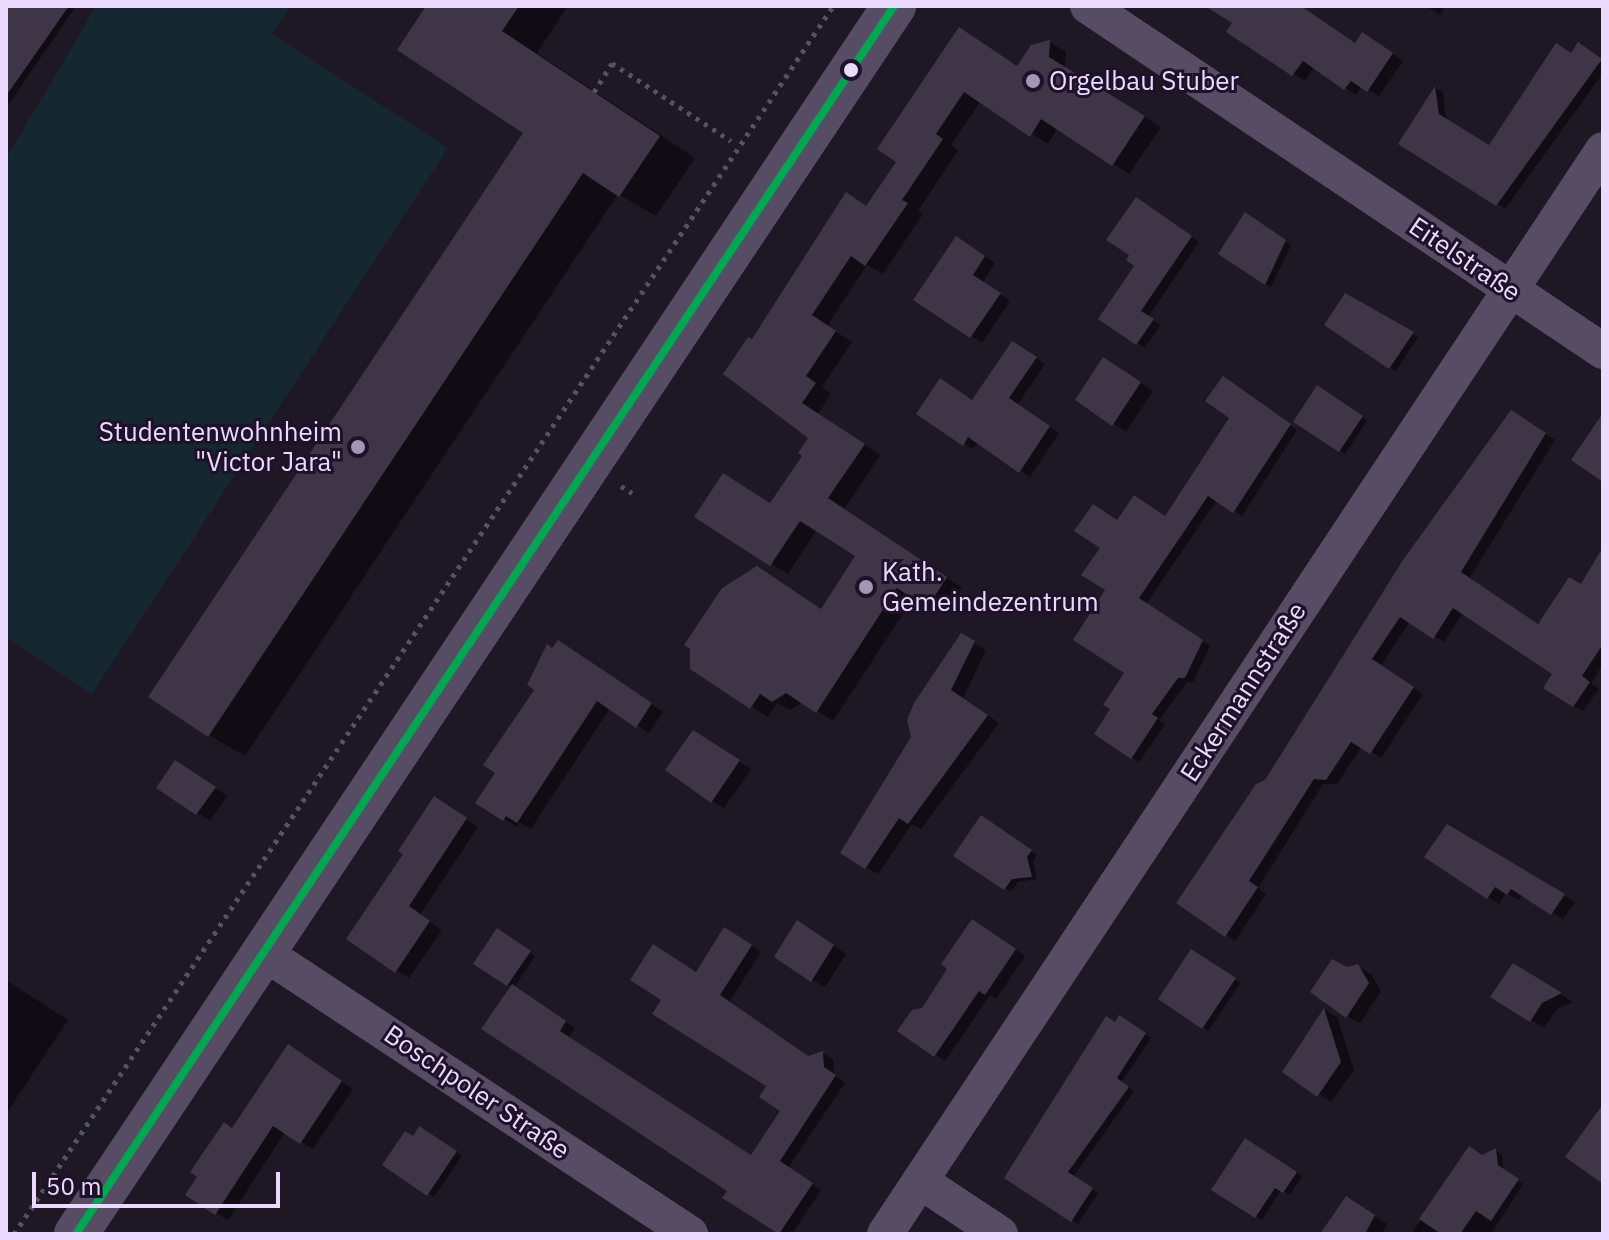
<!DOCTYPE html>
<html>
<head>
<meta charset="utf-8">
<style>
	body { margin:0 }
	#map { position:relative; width:1609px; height:1240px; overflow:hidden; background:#1e1724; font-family:"IBM Plex Sans",sans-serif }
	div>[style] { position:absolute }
	.green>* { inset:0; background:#152731 }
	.shadow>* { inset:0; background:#0007 }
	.building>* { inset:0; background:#3e3546 }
	.path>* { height:5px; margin-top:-2.5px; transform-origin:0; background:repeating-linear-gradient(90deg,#515467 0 4px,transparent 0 10px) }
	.minor>* { height:36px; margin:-18px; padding:0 18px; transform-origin:18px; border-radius:18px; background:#564c64 }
	.tertiary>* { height:44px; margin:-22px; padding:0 22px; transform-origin:22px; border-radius:22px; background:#564c64 }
	.bus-1>* { height:8px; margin:-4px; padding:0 4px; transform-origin:4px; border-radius:4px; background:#00a651 }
	.dots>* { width:22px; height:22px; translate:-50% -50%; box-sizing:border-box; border:4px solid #1e112a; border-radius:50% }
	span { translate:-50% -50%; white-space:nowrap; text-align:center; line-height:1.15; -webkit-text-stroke:6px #1e112a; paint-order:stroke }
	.poi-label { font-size:26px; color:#ecdafe }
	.left { translate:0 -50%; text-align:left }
	.right { translate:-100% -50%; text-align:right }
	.street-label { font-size:26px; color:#ecdafe }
	.frame { position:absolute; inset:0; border:8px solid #ecdafe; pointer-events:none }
	.scale { position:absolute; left:32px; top:1172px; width:248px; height:36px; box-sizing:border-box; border:4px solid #ecdafe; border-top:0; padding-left:10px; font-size:24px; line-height:28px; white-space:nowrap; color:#ecdafe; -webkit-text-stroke:6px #1e112a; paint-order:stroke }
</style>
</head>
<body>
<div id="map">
	<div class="green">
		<div style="clip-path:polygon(96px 6px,290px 6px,272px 34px,448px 148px,92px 694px,6px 637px,6px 159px)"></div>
	</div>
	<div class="shadow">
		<div style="clip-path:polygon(8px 6px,76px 6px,6px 108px,6px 9px)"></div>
		<div style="clip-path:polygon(429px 6px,568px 6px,537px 53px,695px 158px,656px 216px,618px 194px,245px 756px,209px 735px,526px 133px)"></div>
		<div style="clip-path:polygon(1208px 6px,1298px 6px,1362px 50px,1374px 41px,1403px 61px,1379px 96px,1362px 86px,1356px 95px,1314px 67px,1305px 81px,1229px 31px,1234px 23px)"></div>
		<div style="clip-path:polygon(1426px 6px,1445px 6px,1440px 15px)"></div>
		<div style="clip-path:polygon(960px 30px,1019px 67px,1049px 42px,1066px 52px,1065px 68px,1161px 127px,1129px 174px,1058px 128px,1048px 144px,981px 101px,951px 145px,958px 150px,918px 211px,923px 214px,883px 274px,867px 265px,827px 326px,852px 342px,822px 387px,831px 394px,818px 414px,880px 455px,844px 509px,962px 588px,944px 615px,914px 597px,833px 721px,803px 702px,790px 710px,777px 703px,768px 717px,692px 668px,823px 610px,858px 556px,817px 529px,788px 574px,697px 516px,771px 505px,805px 456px,811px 437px,753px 342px,867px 208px,899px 162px)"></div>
		<div style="clip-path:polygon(1587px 49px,1603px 61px,1603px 73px,1505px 209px,1401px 143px,1436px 88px,1443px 92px,1446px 120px,1490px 148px,1572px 55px)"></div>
		<div style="clip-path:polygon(1144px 204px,1199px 242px,1148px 317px,1160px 325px,1145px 348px,1101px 318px,1137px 265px)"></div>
		<div style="clip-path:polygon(1246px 215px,1291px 245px,1271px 287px,1220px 253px)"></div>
		<div style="clip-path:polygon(968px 245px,995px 263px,983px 282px,1010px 301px,982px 343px,916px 299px)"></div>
		<div style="clip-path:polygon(1346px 296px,1418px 337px,1396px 371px,1326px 325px)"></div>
		<div style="clip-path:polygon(1023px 349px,1045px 364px,1017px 405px,1059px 433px,1030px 477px,979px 442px,973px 449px,964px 444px,973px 402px)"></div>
		<div style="clip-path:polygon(1116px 367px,1153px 391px,1126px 432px,1077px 400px)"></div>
		<div style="clip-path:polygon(1231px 383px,1297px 430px,1242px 516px,1217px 500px,1146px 604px,1210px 646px,1193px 682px,1187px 682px,1159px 720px,1165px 724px,1139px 762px,1132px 758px,1113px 709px,1127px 673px,1108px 590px,1118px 522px,1166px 518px,1232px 417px)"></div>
		<div style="clip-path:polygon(1318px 388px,1367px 420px,1345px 454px,1296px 422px)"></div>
		<div style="clip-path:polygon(1521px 418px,1555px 440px,1469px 579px,1539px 626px,1603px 601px,1603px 664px,1591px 683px,1599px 689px,1583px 711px,1574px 706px,1555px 674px,1463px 612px,1444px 642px,1410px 621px,1381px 666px,1423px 694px,1381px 758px,1362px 746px,1337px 784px,1323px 784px,1258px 888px,1266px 894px,1235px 941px,1226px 935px,1266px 781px)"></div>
		<div style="clip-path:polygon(961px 635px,986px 650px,963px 698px,999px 723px,921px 829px,912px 824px,878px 874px,866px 867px,913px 738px)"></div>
		<div style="clip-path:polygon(553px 650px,571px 650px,663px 712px,649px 733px,610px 708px,531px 829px,519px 822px,517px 827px,478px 802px,497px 772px)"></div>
		<div style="clip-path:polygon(706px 740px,751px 769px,724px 808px,712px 801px)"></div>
		<div style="clip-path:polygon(189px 770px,227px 796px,210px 821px,159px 788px)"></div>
		<div style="clip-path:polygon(447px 806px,478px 827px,420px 915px,442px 930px,409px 978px,349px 938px)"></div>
		<div style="clip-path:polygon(987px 821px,1037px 855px,1033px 861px,1037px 879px,1018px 882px,1011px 892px,956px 856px)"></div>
		<div style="clip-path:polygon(1447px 826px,1575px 902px,1563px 919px,1523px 894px,1519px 900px,1506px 893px,1499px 904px,1427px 857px)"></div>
		<div style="clip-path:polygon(982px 927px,1025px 956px,996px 999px,990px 995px,945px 1061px,900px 1031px,923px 1009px)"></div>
		<div style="clip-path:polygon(810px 930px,846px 954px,825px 987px,812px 980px)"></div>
		<div style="clip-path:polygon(497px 931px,535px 956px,514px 988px,575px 1028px,568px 1038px,752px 1157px,783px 1110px,697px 974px,735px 935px,761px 952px,729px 1002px,809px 1058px,823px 1053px,833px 1059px,834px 1075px,845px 1083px,788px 1168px,821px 1190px,792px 1234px,781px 1234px,725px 1197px,730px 1191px,512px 988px,476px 963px)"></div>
		<div style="clip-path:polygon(1192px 951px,1240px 983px,1208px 1031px,1203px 1027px)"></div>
		<div style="clip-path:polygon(1358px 966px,1371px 974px,1381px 991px,1360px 1023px,1347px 1016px,1347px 969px)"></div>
		<div style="clip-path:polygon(1527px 973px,1573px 1002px,1556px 1010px,1544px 1028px,1493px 996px)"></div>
		<div style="clip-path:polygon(6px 980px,68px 1020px,6px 1114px)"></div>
		<div style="clip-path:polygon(1325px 1010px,1337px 1017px,1354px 1070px,1331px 1102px,1285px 1072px)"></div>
		<div style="clip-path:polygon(1120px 1018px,1151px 1038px,1121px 1083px,1134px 1091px,1073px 1177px,1098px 1193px,1078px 1224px,1007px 1178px)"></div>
		<div style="clip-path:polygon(300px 1054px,353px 1089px,313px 1149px,285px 1132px,228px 1220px,216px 1213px,233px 1130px)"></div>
		<div style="clip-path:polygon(433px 1136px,462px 1156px,434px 1197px,421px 1190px,413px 1139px)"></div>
		<div style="clip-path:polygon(1246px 1140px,1302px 1176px,1290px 1195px,1281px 1190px,1262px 1220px,1214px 1189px)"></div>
		<div style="clip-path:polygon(1470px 1149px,1483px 1157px,1496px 1151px,1502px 1154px,1503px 1171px,1523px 1184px,1491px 1234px,1411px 1234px)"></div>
		<div style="clip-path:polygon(1359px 1206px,1387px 1224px,1382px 1234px,1323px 1234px)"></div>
	</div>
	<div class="building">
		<div style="clip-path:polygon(6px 6px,69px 6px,6px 96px)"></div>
		<div style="clip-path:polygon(426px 6px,519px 6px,502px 31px,660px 136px,619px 197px,583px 173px,208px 737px,148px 697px,523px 133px,397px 50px)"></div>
		<div style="clip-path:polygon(1205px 6px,1301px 6px,1355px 43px,1362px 32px,1393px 53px,1367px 92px,1351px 81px,1344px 90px,1303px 61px,1292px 76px,1226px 32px,1232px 23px)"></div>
		<div style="clip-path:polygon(959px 27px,1017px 66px,1031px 45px,1050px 40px,1049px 57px,1145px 116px,1112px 166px,1041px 119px,1030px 137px,964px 92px,936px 134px,943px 139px,902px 200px,908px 203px,865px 266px,851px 256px,812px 315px,836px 331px,806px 376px,816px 383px,802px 403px,865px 444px,828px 498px,947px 577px,927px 608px,897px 588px,816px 713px,786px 693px,772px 702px,760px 694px,750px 709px,690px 669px,690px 649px,684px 645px,722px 588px,757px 566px,821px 609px,855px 556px,800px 521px,770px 566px,694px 517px,723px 473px,770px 503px,802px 456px,798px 453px,808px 438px,723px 374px,748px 337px,752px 339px,846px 192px,866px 206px,896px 162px,877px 149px)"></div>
		<div style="clip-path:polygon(1578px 42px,1602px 59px,1496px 206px,1398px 144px,1435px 86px,1439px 114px,1489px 145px,1556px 43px,1571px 53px)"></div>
		<div style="clip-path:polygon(1136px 197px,1192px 236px,1141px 311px,1154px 319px,1136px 345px,1098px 319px,1134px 266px,1126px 260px,1129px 255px,1106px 240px)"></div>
		<div style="clip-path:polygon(1245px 212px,1286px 240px,1265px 285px,1218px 254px)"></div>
		<div style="clip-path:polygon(956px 236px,985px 256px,973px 275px,1001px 293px,970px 338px,913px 300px)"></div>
		<div style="clip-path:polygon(1345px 293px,1414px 332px,1389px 369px,1324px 325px)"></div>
		<div style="clip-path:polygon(1012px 341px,1037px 357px,1009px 398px,1050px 426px,1019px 473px,968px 437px,963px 446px,916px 414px,940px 378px,972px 400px)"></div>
		<div style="clip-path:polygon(1103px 357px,1141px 382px,1112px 426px,1075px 400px)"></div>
		<div style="clip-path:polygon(1223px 376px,1291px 424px,1233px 513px,1208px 496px,1139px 598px,1203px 640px,1185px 678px,1178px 678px,1152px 714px,1158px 718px,1131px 759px,1094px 734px,1110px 709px,1103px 705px,1124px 673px,1073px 640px,1105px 590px,1081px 575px,1100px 548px,1074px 531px,1093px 504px,1117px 520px,1134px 495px,1165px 516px,1229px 418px,1205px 401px)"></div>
		<div style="clip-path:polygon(1317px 385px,1363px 416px,1339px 452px,1293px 422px)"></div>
		<div style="clip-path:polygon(1511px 410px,1546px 433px,1461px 572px,1538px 624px,1569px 577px,1581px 584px,1603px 547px,1603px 644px,1582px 676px,1590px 682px,1573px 707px,1543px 688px,1552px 674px,1453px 608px,1433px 639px,1400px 617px,1372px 659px,1414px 687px,1370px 754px,1351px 742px,1326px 780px,1314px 779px,1249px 881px,1258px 887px,1225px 937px,1176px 903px,1256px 784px,1265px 780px,1403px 560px)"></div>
		<div style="clip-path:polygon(1603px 413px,1603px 482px,1571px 460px)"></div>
		<div style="clip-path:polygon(961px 633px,975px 641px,951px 690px,988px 715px,908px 824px,899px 818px,865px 869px,840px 853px,911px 737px,907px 720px,914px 703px)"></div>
		<div style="clip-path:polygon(558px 640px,652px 703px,636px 728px,597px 701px,517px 823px,506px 816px,503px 821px,475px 803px,495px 773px,483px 765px,534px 690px,527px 685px,547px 644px,552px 648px)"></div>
		<div style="clip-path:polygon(693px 730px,740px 760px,711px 803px,665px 770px)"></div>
		<div style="clip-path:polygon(175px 760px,216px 787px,196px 815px,156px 788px)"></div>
		<div style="clip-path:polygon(434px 796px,467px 818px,409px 906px,430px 921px,395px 973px,346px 939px,403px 854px,398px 851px)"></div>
		<div style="clip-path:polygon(981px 815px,1032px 850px,1027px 857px,1032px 877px,1012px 879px,1004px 890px,953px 856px)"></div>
		<div style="clip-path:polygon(1447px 824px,1565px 894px,1551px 915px,1511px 889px,1507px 895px,1495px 887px,1487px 899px,1424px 857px)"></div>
		<div style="clip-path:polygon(972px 919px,1016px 949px,985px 995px,979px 991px,934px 1057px,897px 1031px,912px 1010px,922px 1008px,947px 969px,941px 964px)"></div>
		<div style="clip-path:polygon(797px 920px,834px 945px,811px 982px,774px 957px)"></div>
		<div style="clip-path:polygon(724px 927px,752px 945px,720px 995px,808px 1056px,823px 1051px,824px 1067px,836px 1075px,780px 1161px,813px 1183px,779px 1234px,722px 1198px,727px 1191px,481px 1029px,512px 984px,566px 1021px,560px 1031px,751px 1155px,780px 1111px,759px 1097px,766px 1086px,652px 1014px,661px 1000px,630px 980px,653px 944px,696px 972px)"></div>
		<div style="clip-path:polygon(497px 928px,531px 951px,507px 986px,473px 964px)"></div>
		<div style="clip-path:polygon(1191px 949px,1236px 978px,1202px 1029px,1158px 999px)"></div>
		<div style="clip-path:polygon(1332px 959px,1347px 967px,1358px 964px,1369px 983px,1346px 1018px,1310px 992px)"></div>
		<div style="clip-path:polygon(1513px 963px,1562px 993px,1542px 1003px,1530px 1022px,1490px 997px)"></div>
		<div style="clip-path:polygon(1324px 1008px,1341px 1062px,1317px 1097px,1282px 1072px)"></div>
		<div style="clip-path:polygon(1119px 1015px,1146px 1033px,1117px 1078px,1129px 1087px,1068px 1172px,1093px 1188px,1071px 1222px,1004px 1178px,1106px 1016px,1115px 1022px)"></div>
		<div style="clip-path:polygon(288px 1044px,342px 1081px,300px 1144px,273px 1126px,215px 1215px,185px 1195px,197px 1177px,190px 1172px,224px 1122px,232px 1128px)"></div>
		<div style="clip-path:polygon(1603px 1104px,1603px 1184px,1565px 1157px)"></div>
		<div style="clip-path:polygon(419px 1126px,457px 1151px,427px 1196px,382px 1165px,405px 1131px,413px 1136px)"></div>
		<div style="clip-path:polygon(1245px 1138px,1297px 1172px,1283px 1193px,1275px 1188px,1255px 1218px,1211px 1190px)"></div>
		<div style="clip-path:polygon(1469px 1146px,1482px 1155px,1496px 1148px,1498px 1165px,1519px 1179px,1491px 1221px,1476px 1211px,1460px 1234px,1441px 1234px,1419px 1219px)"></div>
		<div style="clip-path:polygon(1346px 1196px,1375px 1215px,1365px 1234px,1320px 1234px)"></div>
	</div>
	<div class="path">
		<div style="left:594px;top:92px;width:34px;rotate:-58deg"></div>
		<div style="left:612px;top:63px;width:142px;rotate:33.2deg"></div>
		<div style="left:621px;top:486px;width:13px;rotate:32deg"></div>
		<div style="left:14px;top:1234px;width:1476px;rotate:-56.3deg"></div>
	</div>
	<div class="minor">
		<div style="left:1088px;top:6px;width:620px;rotate:33.82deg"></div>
		<div style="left:263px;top:952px;width:512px;rotate:33.44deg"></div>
		<div style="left:920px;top:1181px;width:96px;rotate:33.5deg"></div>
		<div style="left:885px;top:1234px;width:1300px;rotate:-56.48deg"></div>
	</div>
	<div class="tertiary">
		<div style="left:76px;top:1234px;width:1476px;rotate:-56.33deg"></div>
	</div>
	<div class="bus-1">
		<div style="left:76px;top:1234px;width:1476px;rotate:-56.33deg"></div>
	</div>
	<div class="dots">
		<div style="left:851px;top:70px;background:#ecdafe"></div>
		<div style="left:1033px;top:81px;background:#a496b2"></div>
		<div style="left:358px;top:447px;background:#a496b2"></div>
		<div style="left:866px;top:587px;background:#a496b2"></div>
	</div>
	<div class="poi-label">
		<span class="left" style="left:1049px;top:81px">Orgelbau Stuber</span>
		<span class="right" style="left:342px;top:447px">Studentenwohnheim<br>"Victor Jara"</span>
		<span class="left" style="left:882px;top:587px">Kath.<br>Gemeindezentrum</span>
	</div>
	<div class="street-label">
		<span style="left:1465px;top:259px;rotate:34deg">Eitelstraße</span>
		<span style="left:1243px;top:692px;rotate:-57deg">Eckermannstraße</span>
		<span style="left:477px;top:1092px;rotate:34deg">Boschpoler Straße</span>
	</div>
	<div class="frame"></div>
	<div class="scale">50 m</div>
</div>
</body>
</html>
